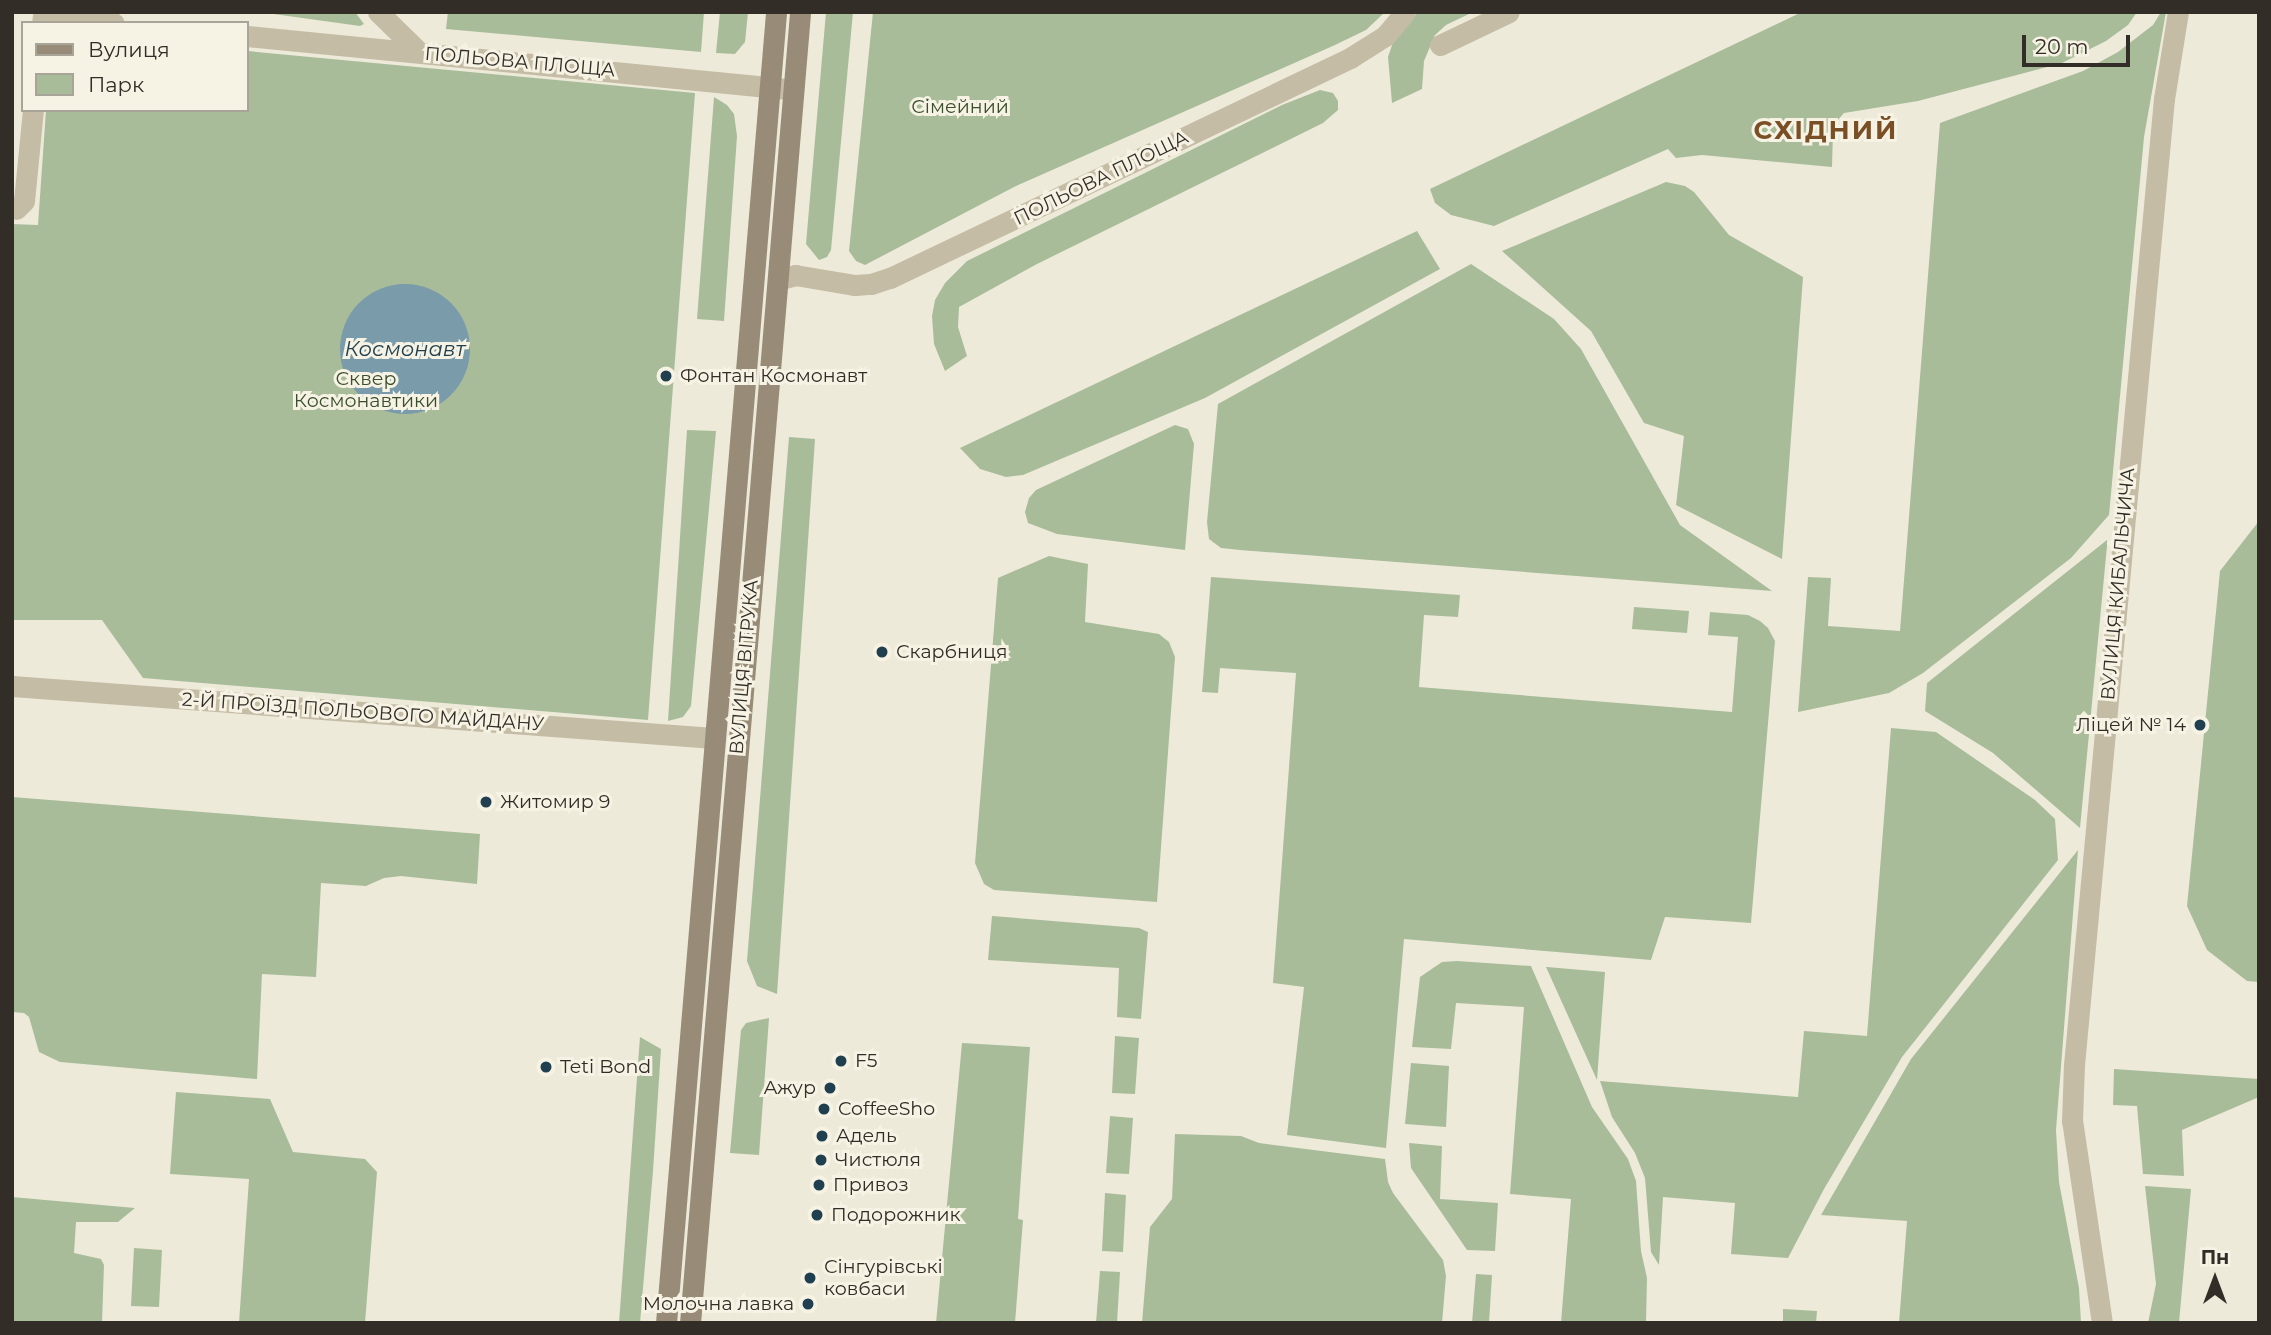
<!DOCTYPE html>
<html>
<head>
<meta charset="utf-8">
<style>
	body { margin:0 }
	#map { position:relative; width:2271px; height:1335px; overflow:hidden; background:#eeead9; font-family:Montserrat,sans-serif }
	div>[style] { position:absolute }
	.green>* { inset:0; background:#a8bc9a }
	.water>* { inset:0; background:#7a9ba9 }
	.round { border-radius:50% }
	.street>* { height:21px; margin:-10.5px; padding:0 10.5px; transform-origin:10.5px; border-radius:10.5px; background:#c5bca6 }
	.secondary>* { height:21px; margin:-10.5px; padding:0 10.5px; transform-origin:10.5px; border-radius:10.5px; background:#988c78 }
	.dots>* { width:19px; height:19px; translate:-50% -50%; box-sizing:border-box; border:4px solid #f7f3e4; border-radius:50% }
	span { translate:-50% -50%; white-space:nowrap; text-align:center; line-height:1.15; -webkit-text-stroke:6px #f7f3e4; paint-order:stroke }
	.street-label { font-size:19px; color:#322d26 }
	.park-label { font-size:19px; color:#394e2c }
	.poi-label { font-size:19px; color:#322d26 }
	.left { translate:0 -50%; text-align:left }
	.right { translate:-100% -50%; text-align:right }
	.water-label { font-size:21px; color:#204050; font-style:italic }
	.district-label { font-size:26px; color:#7a4f26; font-weight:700; letter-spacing:2px }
	.frame { position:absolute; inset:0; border:14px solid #322d26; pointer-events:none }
	.legend { position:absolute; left:21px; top:21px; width:228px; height:91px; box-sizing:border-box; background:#f7f3e4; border:2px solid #a8a498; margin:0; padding:9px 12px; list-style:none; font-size:21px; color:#322d26 }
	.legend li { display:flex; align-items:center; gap:14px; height:35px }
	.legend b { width:35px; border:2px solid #a8a498 }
	.north { position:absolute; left:2180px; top:1244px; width:70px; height:70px; -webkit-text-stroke:5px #f7f3e4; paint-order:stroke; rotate:0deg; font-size:19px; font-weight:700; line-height:28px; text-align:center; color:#322d26 }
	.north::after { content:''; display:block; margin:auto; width:24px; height:32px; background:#322d26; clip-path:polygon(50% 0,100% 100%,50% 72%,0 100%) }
	.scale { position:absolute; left:2022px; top:35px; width:108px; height:32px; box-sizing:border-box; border:4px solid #322d26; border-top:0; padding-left:9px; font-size:21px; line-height:24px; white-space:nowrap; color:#322d26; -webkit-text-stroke:5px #f7f3e4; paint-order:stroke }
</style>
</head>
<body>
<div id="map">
	<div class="green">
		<div style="clip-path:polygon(259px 12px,355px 12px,364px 24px,360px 26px)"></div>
		<div style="clip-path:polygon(448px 12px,704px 12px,701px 52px,446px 29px)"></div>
		<div style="clip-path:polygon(720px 12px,748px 12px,745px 42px,735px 54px,716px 53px)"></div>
		<div style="clip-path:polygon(826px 12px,853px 12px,831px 250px,827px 257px,819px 260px,806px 244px)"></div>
		<div style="clip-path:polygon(873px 12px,1385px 12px,1366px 30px,1335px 45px,1014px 187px,865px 265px,856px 261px,849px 251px)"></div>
		<div style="clip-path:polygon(1418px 12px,1473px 12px,1446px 25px,1435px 35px,1424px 61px,1422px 89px,1392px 103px,1388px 57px,1393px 42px)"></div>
		<div style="clip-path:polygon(1802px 12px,2137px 12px,2128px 25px,2106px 41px,2062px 63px,1918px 101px,1844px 113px,1836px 122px,1833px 131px,1832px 167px,1702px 155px,1676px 158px,1668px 149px,1494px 226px,1451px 215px,1435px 203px,1430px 189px)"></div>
		<div style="clip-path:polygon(2161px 12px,2166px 12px,2144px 137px,2109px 515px,2071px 558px,1923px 673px,1889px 693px,1798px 712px,1808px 577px,1831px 578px,1828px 626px,1900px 631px,1940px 123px,2083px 71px,2118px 52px,2153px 25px)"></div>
		<div style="clip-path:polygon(247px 51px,695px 93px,648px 720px,143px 678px,102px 620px,12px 620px,12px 224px,38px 225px,46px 110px,247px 110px)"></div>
		<div style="clip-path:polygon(1320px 90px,1333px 93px,1338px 101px,1338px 110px,1323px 123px,1037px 264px,959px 307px,958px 327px,967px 356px,945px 371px,934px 344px,932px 316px,935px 300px,945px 283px,967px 261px,1282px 105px)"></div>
		<div style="clip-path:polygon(714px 97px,727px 105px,734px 114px,737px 136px,724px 321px,697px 319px)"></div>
		<div style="clip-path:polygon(1666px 182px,1685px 186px,1694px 192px,1729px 235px,1803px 277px,1782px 559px,1676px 505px,1684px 436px,1644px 423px,1591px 331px,1502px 251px)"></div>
		<div style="clip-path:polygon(1417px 231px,1440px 269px,1205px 398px,1023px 475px,1006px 477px,980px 469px,960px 448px)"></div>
		<div style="clip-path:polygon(1471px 264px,1554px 319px,1581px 349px,1680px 525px,1772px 591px,1240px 550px,1221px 548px,1209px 539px,1207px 522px,1218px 404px)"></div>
		<div style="clip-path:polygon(1175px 425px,1188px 429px,1194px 444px,1185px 550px,1057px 534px,1028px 523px,1025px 512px,1029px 498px,1036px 490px)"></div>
		<div style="clip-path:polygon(687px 430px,716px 431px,691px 706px,683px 717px,668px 721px)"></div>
		<div style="clip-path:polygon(789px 437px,815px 439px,777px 994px,757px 986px,747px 961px)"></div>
		<div style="clip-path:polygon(2259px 521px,2259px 982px,2247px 981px,2207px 950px,2187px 906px,2220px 571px)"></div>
		<div style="clip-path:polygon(2107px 540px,2107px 546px,2080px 828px,1993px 753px,1925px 711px,1927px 683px)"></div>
		<div style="clip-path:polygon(1049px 556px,1088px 564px,1085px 622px,1159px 634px,1169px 642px,1175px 657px,1157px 902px,994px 890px,984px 884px,975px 863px,998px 578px)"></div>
		<div style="clip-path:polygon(1211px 577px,1460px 595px,1458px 617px,1424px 615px,1419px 687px,1732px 712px,1738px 637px,1708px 635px,1710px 612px,1748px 615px,1760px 621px,1768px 628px,1775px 641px,1751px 923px,1665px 917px,1651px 960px,1404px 939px,1386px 1148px,1287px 1135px,1304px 987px,1273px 983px,1296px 673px,1220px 668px,1218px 693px,1202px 692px)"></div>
		<div style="clip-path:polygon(1634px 607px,1689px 611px,1687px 633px,1632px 629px)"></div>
		<div style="clip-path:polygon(1891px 728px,1936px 732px,2035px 800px,2055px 819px,2058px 860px,1902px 1057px,1824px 1189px,1788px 1258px,1731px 1254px,1735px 1203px,1663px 1197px,1659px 1265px,1651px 1252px,1645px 1178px,1635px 1153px,1612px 1117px,1600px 1081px,1798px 1097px,1804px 1031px,1867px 1036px)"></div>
		<div style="clip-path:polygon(12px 797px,480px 834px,477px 884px,401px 876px,384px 878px,366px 886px,321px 883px,316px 977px,262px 974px,257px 1079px,60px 1062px,39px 1052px,29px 1017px,24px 1013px,12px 1012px)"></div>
		<div style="clip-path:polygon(2078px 850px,2056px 1130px,2059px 1182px,2079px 1288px,2081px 1323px,1899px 1323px,1907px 1221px,1821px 1215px,1911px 1059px)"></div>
		<div style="clip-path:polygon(992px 916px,1139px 928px,1148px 932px,1141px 1019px,1117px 1017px,1119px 968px,988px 960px)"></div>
		<div style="clip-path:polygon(1457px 961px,1531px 966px,1592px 1107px,1628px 1159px,1636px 1181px,1641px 1251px,1647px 1278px,1646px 1323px,1561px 1323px,1571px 1199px,1510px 1194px,1524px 1007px,1456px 1003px,1451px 1049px,1412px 1047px,1420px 977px,1442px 962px)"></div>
		<div style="clip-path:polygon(1547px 967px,1605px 972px,1597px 1080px,1546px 967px)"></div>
		<div style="clip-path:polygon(769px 1018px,759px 1155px,730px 1153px,741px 1030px,746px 1023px)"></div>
		<div style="clip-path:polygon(1115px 1036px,1139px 1038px,1135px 1094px,1112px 1093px)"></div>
		<div style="clip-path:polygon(640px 1037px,661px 1049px,653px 1171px,640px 1323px,619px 1323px)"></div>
		<div style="clip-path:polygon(962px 1043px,1030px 1047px,1018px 1219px,1023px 1220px,1015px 1323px,936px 1323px)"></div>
		<div style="clip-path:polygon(1411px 1063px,1449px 1066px,1446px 1127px,1405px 1124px)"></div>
		<div style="clip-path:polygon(2114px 1069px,2259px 1079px,2259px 1097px,2182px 1130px,2184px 1176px,2143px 1174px,2137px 1106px,2113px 1105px)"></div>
		<div style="clip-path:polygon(176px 1092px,270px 1099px,293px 1152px,365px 1159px,377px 1172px,365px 1323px,239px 1323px,249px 1179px,170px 1174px)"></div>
		<div style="clip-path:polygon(1110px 1116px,1133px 1118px,1129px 1174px,1106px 1173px)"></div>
		<div style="clip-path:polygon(1175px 1134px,1241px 1136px,1259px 1143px,1385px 1159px,1388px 1182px,1393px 1193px,1443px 1260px,1446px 1276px,1442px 1323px,1142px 1323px,1150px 1227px,1172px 1199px)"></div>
		<div style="clip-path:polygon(1409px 1143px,1442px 1146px,1440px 1199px,1498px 1203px,1495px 1251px,1467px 1250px,1411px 1168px)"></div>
		<div style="clip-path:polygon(2145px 1186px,2191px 1189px,2179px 1323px,2148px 1323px,2156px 1284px)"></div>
		<div style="clip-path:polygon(1105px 1193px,1126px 1195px,1123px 1252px,1102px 1251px)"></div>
		<div style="clip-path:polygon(12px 1197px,135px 1208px,118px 1222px,76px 1222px,74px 1253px,101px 1259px,104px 1265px,102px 1323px,12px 1323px)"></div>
		<div style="clip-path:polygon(134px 1248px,162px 1250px,159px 1307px,131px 1306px)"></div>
		<div style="clip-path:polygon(1100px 1271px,1120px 1272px,1117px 1323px,1096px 1323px)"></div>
		<div style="clip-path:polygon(1476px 1274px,1492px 1275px,1489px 1323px,1472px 1323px)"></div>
		<div style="clip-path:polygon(1783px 1309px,1817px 1311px,1816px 1323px,1783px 1323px)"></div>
	</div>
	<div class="water">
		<div class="round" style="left:340px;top:284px;width:130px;height:130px"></div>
	</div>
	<div class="street">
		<div style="left:378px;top:12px;width:57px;rotate:44.3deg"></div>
		<div style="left:42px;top:23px;width:7px;rotate:-82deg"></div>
		<div style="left:43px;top:16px;width:71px;rotate:5.6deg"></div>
		<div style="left:247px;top:36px;width:544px;rotate:5.6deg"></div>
		<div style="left:1440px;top:45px;width:76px;rotate:-25.6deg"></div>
		<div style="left:16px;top:209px;width:11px;rotate:-45deg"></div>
		<div style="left:24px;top:201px;width:91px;rotate:-84.4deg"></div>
		<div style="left:778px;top:280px;width:18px;rotate:-16deg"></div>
		<div style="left:795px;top:275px;width:61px;rotate:9.5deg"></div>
		<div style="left:855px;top:285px;width:16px;rotate:-4deg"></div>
		<div style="left:871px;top:284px;width:20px;rotate:-18deg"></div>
		<div style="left:890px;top:278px;width:510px;rotate:-25.56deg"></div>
		<div style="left:1350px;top:58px;width:41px;rotate:-32.2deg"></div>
		<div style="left:1385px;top:36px;width:31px;rotate:-50deg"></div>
		<div style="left:12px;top:686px;width:704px;rotate:4.24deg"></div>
		<div style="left:2102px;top:1323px;width:204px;rotate:-98.4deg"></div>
		<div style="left:2072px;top:1121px;width:56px;rotate:-88deg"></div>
		<div style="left:2074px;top:1065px;width:970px;rotate:-84.68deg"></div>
		<div style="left:2164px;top:99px;width:88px;rotate:-80.9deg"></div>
	</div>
	<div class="secondary">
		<div style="left:666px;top:1323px;width:1316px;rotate:-85.2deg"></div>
		<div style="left:690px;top:1323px;width:1316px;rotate:-85.2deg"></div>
	</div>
	<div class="dots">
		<div style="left:666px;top:376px;background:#204050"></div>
		<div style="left:882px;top:652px;background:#204050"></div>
		<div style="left:2200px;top:725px;background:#204050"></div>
		<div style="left:486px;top:802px;background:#204050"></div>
		<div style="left:841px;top:1061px;background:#204050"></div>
		<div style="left:546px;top:1067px;background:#204050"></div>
		<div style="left:830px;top:1088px;background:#204050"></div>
		<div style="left:824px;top:1109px;background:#204050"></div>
		<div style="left:822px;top:1136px;background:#204050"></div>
		<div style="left:821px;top:1160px;background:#204050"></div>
		<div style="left:819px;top:1185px;background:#204050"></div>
		<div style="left:817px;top:1215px;background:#204050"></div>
		<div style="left:810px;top:1278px;background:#204050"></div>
		<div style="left:808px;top:1304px;background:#204050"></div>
	</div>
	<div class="street-label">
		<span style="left:520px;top:62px;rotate:5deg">ПОЛЬОВА ПЛОЩА</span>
		<span style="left:1101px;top:178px;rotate:-26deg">ПОЛЬОВА ПЛОЩА</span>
		<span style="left:2118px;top:584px;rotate:-85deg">ВУЛИЦЯ КИБАЛЬЧИЧА</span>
		<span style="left:744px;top:667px;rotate:-85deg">ВУЛИЦЯ ВІТРУКА</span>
		<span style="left:363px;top:712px;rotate:4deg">2-Й ПРОЇЗД ПОЛЬОВОГО МАЙДАНУ</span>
	</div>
	<div class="park-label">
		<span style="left:960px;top:107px">Сімейний</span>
		<span style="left:366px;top:390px">Сквер<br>Космонавтики</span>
	</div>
	<div class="poi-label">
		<span class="left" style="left:680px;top:376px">Фонтан Космонавт</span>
		<span class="left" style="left:896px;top:652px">Скарбниця</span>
		<span class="right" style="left:2186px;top:725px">Ліцей № 14</span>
		<span class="left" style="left:500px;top:802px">Житомир 9</span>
		<span class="left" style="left:855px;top:1061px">F5</span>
		<span class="left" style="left:560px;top:1067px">Teti Bond</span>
		<span class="right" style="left:816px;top:1088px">Ажур</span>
		<span class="left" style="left:838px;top:1109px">CoffeeSho</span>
		<span class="left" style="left:836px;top:1136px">Адель</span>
		<span class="left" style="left:835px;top:1160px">Чистюля</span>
		<span class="left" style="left:833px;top:1185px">Привоз</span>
		<span class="left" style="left:831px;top:1215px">Подорожник</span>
		<span class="left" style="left:824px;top:1278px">Сінгурівські<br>ковбаси</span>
		<span class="right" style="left:794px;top:1304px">Молочна лавка</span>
	</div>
	<div class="water-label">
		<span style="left:405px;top:349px">Космонавт</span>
	</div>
	<div class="district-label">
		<span style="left:1826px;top:131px">СХІДНИЙ</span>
	</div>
	<div class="frame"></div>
	<ul class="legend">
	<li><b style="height:9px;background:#988c78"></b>Вулиця</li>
	<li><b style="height:19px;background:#a8bc9a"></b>Парк</li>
	</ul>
	<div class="north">Пн</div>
	<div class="scale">20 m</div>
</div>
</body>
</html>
